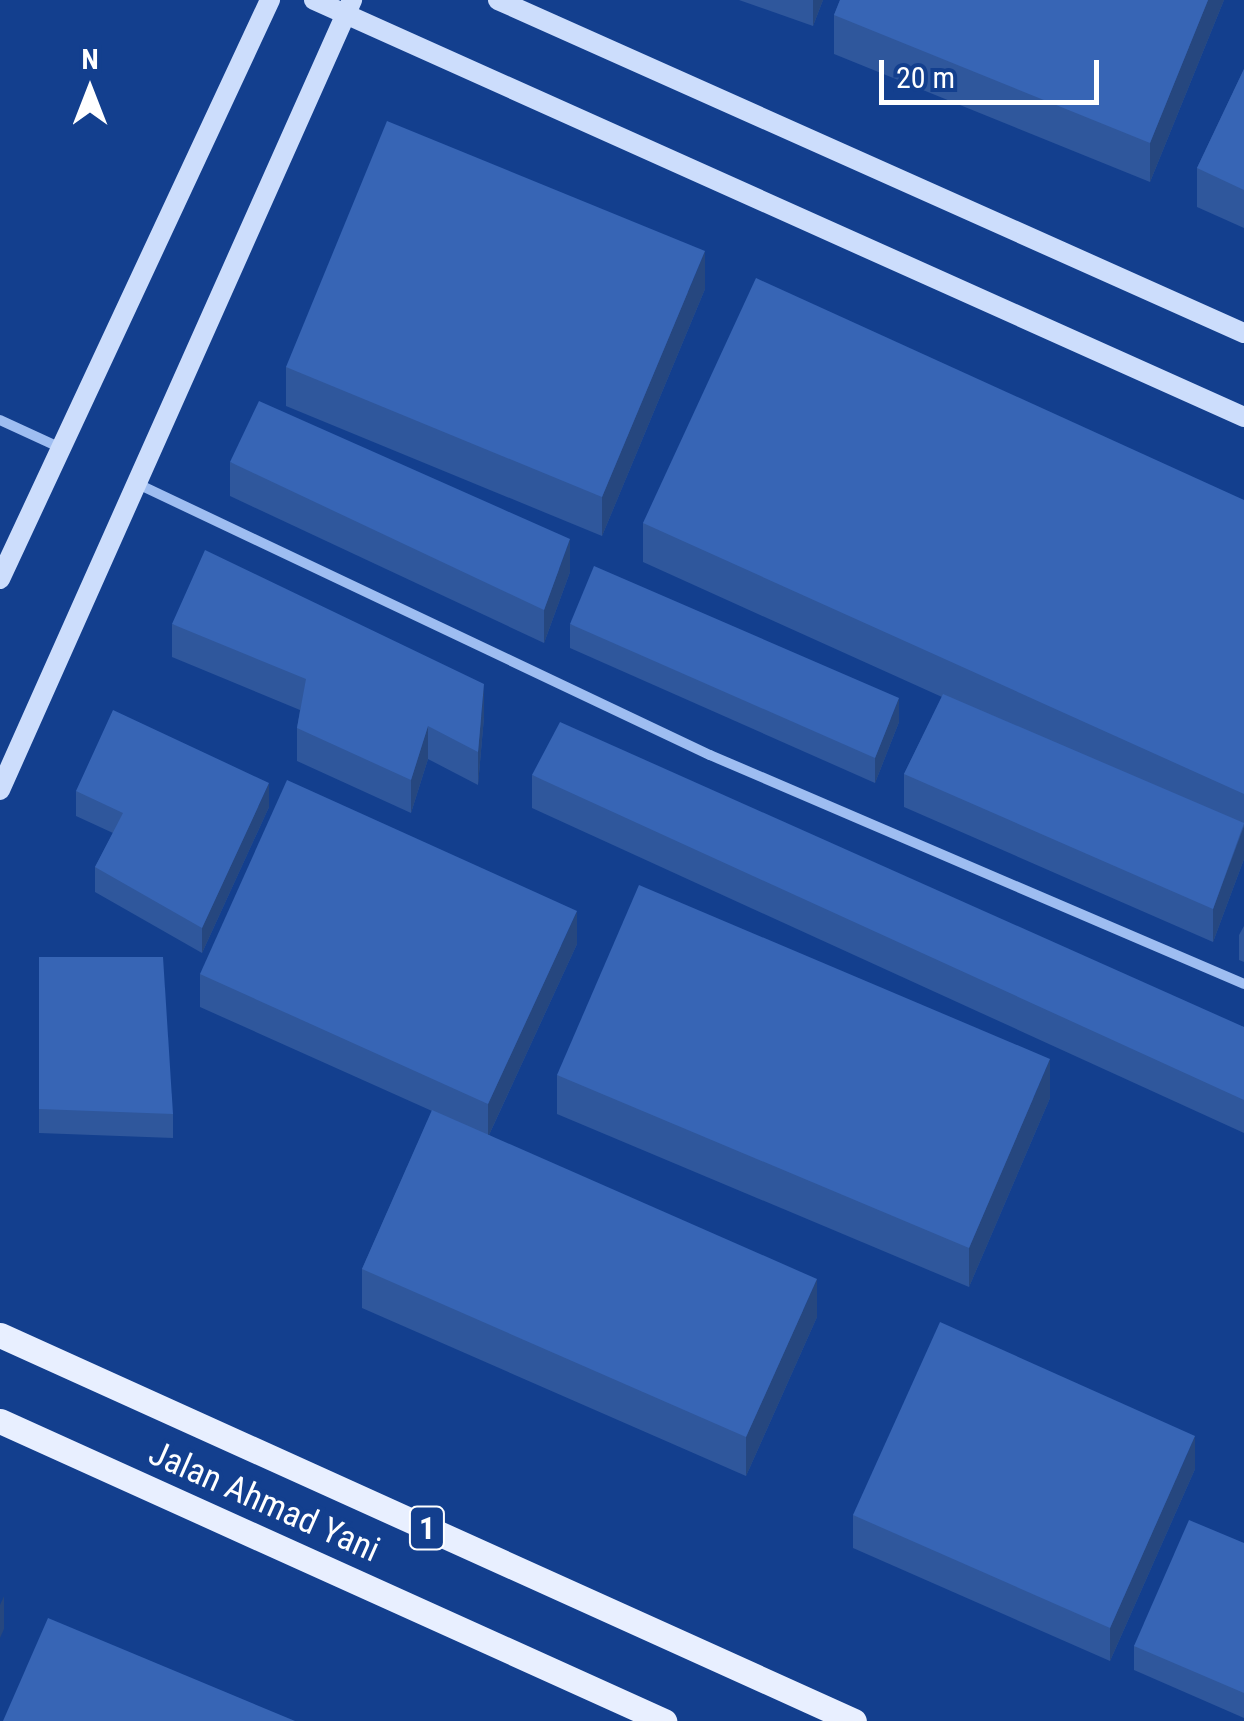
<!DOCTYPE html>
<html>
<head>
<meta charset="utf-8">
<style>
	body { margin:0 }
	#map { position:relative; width:1244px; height:1721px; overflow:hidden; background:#133f8e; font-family:"Roboto Condensed",sans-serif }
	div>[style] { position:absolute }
	.street>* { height:10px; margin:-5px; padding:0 5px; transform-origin:5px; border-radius:5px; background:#9ebdf1 }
	.secondary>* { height:20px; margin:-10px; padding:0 10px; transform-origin:10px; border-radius:10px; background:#ccddfc }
	.primary>* { height:25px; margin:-12.5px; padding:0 12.5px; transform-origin:12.5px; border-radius:12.5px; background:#e8efff }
	.wall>* { inset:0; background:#2f579c }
	.shaded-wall>* { inset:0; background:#26477f }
	.building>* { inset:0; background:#3765b5 }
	span { translate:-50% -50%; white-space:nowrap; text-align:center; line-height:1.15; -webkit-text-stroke:8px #133f8e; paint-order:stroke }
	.shield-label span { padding:2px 8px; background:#133f8e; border:2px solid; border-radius:8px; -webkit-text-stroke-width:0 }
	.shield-label { font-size:32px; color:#fff; font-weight:700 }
	.street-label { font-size:35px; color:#fff }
	.north { position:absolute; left:40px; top:40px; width:100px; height:100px; -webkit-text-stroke:8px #133f8e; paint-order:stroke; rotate:0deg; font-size:28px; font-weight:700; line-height:40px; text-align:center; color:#fff }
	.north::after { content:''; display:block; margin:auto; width:35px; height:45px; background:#fff; clip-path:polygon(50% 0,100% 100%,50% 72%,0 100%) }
	.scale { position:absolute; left:879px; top:60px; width:220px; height:45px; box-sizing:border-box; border:5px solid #fff; border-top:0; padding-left:12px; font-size:30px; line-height:35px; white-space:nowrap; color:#fff; -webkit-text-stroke:8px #133f8e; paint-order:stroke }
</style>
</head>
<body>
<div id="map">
	<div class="street">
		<div style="left:0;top:420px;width:67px;rotate:24.7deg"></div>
		<div style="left:140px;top:485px;width:631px;rotate:25.35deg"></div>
		<div style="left:710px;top:755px;width:581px;rotate:23.21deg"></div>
	</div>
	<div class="secondary">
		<div style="left:314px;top:0;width:1019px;rotate:24.15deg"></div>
		<div style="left:498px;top:0;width:817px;rotate:24.06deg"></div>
		<div style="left:0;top:579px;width:639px;rotate:-65deg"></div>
		<div style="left:0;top:790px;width:865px;rotate:-65.98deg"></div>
	</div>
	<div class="primary">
		<div style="left:0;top:1335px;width:937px;rotate:24.32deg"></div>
		<div style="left:0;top:1421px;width:729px;rotate:24.31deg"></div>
	</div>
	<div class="wall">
		<div style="clip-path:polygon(739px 0,823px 0,813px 26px)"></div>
		<div style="clip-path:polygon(840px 0,1224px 0,1150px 182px,834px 54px,834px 15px)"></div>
		<div style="clip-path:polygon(1244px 69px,1244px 228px,1197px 207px,1197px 168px)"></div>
		<div style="clip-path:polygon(705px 289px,602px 536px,286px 406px,286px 367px)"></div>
		<div style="clip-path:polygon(230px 462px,570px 572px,544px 643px,230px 496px)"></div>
		<div style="clip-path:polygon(1244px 500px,1244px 859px,1213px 942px,904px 807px,904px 774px,942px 697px,643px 562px,643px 523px)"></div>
		<div style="clip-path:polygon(172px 624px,484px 717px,478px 785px,428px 759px,411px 813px,297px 761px,297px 728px,300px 710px,172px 657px)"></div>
		<div style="clip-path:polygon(570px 624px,899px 722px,875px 783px,570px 648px)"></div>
		<div style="clip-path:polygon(532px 775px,1244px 1027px,1244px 1133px,532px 808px)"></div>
		<div style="clip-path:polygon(76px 791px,269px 807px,202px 953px,95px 892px,95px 867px,113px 833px,76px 816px)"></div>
		<div style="clip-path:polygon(1244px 926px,1244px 962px,1239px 960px,1239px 935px)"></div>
		<div style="clip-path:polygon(577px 944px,489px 1135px,817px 1317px,746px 1476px,362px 1308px,362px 1269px,432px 1111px,200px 1007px,200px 974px)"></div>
		<div style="clip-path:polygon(39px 957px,173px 1114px,173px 1138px,39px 1133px)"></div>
		<div style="clip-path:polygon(557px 1075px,1050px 1098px,969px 1287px,557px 1114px)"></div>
		<div style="clip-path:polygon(1195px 1469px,1110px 1661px,853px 1548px,853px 1515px)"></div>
		<div style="clip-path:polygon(1244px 1543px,1244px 1718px,1134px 1670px,1134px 1646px)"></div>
	</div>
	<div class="shaded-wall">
		<div style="clip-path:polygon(813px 0,823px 0,813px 26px)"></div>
		<div style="clip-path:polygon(1208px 0,1224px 0,1150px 182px,1150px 143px)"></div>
		<div style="clip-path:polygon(705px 251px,705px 289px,602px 536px,602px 497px)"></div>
		<div style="clip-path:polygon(570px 539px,570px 572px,544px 643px,544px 610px)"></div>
		<div style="clip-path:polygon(484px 684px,484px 717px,478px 785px,478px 752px)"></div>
		<div style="clip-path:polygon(899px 698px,899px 722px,875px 783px,875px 758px)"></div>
		<div style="clip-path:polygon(428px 726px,428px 759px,411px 813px,411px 780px)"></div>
		<div style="clip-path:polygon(269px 783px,269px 807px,202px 953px,202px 928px)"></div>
		<div style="clip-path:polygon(1244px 826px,1244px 859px,1213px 942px,1213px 909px)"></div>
		<div style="clip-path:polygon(577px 911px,577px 944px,488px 1137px,488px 1104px)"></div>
		<div style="clip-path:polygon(1050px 1059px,1050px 1098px,969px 1287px,969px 1248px)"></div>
		<div style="clip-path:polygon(817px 1279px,817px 1317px,746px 1476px,746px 1437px)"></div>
		<div style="clip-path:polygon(1195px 1436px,1195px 1469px,1110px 1661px,1110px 1628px)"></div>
		<div style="clip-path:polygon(4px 1596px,4px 1629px,0 1638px,0 1605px)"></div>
	</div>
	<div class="building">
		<div style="clip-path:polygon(840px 0,1208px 0,1150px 143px,834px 15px)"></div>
		<div style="clip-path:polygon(1244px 69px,1244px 190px,1197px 168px)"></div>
		<div style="clip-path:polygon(387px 121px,705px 251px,602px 497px,286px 367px)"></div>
		<div style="clip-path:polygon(756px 278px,1244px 500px,1244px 794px,643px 523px)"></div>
		<div style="clip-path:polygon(259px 401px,570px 539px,544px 610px,230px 462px)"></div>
		<div style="clip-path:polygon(205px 550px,484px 684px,478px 752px,428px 726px,411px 780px,297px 728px,306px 679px,172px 624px)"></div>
		<div style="clip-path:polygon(594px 566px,899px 698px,875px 758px,570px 624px)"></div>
		<div style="clip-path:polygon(943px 694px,1244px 823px,1213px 909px,904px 774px)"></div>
		<div style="clip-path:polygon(113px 710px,269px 783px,202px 928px,95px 867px,123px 813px,76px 791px)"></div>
		<div style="clip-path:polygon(560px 722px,1244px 1027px,1244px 1100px,532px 775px)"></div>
		<div style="clip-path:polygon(287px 780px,577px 911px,488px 1104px,200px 974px)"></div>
		<div style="clip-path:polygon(639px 885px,1050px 1059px,969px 1248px,557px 1075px)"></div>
		<div style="clip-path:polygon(39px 957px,163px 957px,173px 1114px,39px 1109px)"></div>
		<div style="clip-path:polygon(432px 1110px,817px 1279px,746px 1437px,362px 1269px)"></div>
		<div style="clip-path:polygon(940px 1322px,1195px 1436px,1110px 1628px,853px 1515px)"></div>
		<div style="clip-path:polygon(1189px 1520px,1244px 1543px,1244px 1693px,1134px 1646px)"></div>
		<div style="clip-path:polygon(48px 1618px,295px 1721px,3px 1721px)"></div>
	</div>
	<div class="shield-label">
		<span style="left:427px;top:1528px">1</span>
	</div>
	<div class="street-label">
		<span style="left:264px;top:1502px;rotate:24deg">Jalan Ahmad Yani</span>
	</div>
	<div class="north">N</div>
	<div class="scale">20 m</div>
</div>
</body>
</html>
